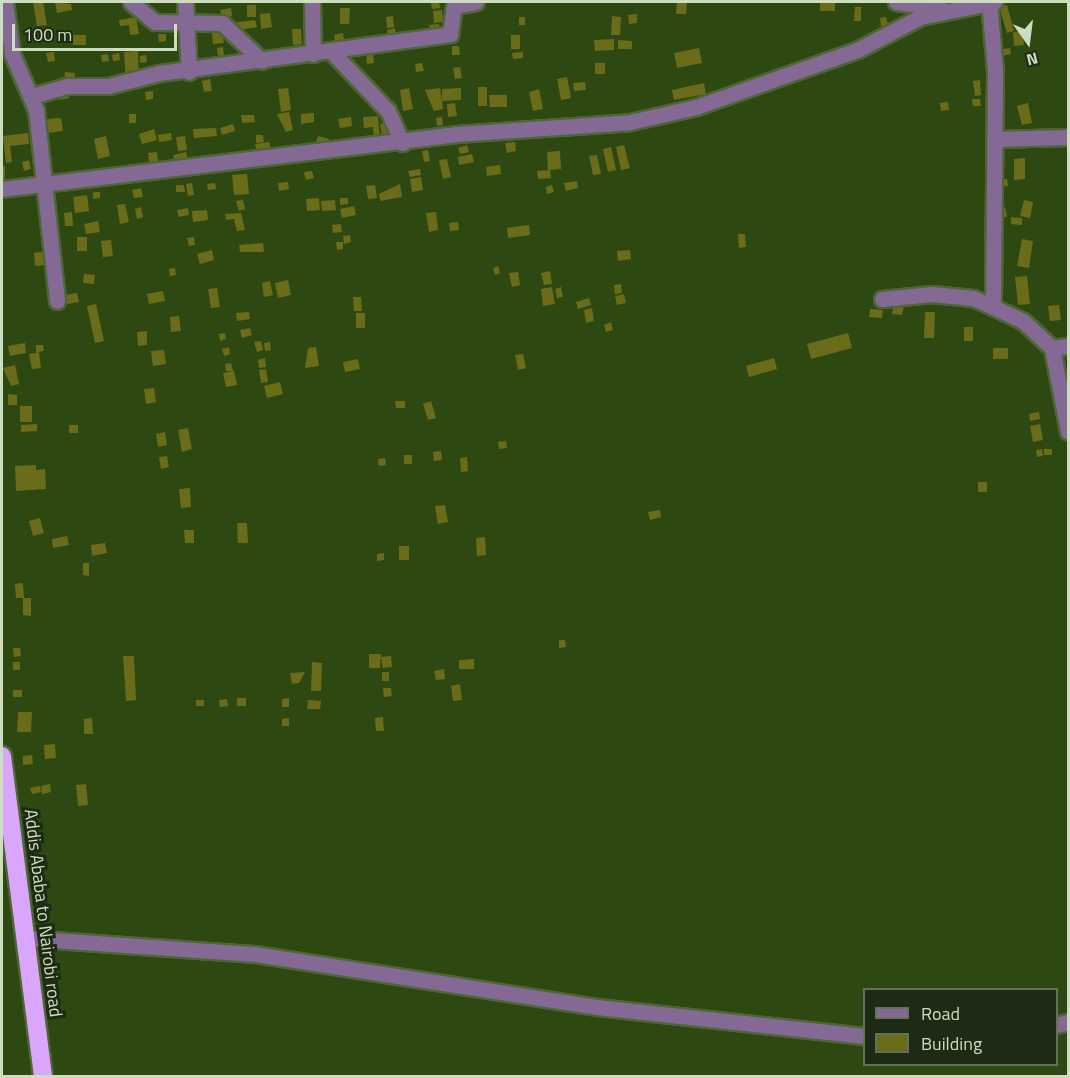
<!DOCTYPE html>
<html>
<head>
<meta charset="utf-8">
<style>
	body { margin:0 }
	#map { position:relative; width:1070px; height:1078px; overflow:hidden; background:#2e4812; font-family:"Titillium Web",sans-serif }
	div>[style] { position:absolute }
	.building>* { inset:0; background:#6a6c1a }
	.roads { filter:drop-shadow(2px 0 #4e6635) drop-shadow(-2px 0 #4e6635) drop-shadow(0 2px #4e6635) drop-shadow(0 -2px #4e6635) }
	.minor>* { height:15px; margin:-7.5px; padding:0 7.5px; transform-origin:7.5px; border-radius:7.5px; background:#846995 }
	.highway>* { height:18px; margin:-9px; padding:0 9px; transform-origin:9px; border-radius:9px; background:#daa6fb }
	span { translate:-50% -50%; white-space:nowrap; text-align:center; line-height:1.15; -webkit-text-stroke:6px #1e2b14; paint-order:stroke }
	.street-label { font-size:18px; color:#cdddc0 }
	.frame { position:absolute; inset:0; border:3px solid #cdddc0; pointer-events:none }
	.legend { position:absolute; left:863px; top:988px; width:195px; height:78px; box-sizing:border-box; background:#1e2b14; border:2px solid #647259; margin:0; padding:8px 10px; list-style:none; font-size:18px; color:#cdddc0 }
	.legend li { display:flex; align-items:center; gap:12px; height:30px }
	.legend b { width:30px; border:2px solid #647259 }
	.north { position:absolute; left:998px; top:12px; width:60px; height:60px; -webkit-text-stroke:4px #1e2b14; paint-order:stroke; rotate:166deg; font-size:16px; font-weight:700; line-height:24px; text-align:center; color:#cdddc0 }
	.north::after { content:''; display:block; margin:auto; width:21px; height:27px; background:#cdddc0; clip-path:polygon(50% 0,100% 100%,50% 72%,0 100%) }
	.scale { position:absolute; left:12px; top:24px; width:165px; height:27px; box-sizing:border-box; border:3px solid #cdddc0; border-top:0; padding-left:8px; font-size:18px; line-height:21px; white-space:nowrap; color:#cdddc0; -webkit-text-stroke:4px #1e2b14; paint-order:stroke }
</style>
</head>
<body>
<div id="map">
	<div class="building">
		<div style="clip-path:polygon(33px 2px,43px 2px,47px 25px,37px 26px)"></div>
		<div style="clip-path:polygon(55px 2px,71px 4px,72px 10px,57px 13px)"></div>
		<div style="clip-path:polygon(431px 2px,439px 2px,440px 8px,432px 9px)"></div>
		<div style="clip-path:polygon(677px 2px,687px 2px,686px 14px,676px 14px)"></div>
		<div style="clip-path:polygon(820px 3px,835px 3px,835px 11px,820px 11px)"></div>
		<div style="clip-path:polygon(247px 5px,256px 5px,256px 17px,247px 17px)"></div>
		<div style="clip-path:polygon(1007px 5px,1014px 31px,1007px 33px,999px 7px)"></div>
		<div style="clip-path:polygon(855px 7px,861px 7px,861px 21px,854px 21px)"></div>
		<div style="clip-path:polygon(231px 8px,232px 16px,222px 18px,220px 10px)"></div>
		<div style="clip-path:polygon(340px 8px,350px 8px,349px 24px,340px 24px)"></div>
		<div style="clip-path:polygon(442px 10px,443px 22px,434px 23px,433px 11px)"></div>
		<div style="clip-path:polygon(270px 13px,272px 27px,261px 29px,260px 14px)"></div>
		<div style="clip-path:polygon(637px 14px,637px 23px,629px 24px,628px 15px)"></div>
		<div style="clip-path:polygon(393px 16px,394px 27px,387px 28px,386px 17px)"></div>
		<div style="clip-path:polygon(612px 16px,621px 17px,620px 35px,611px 35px)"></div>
		<div style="clip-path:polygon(136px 17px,139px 34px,130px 35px,129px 25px,120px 26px,119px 20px)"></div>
		<div style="clip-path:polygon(519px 17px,525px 17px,525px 25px,519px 25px)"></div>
		<div style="clip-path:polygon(886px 17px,888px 25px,881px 26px,880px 18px)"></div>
		<div style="clip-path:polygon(255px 20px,257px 27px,232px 31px,231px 23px)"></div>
		<div style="clip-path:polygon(439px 24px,441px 39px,431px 41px,429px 25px)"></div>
		<div style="clip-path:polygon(221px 26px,224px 43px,213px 44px,211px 27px)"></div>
		<div style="clip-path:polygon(395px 28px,396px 37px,389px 39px,387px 30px)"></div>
		<div style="clip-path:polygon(292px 29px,301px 29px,302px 44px,293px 45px)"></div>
		<div style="clip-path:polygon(1022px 31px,1024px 45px,1014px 46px,1013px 32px)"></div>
		<div style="clip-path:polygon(343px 33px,345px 48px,337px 50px,334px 35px)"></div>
		<div style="clip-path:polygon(158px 34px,166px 34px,166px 41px,159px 42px)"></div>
		<div style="clip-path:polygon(72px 35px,86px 35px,86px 45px,73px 45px)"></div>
		<div style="clip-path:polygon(511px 35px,520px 35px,520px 49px,511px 49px)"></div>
		<div style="clip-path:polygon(614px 39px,614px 50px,595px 51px,594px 40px)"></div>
		<div style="clip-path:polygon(618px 40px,632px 41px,632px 49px,618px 49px)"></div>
		<div style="clip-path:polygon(452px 46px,459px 46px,460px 55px,452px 55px)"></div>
		<div style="clip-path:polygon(223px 47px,224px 55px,218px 56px,217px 48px)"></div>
		<div style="clip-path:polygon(699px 48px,702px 63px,677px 68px,674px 53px)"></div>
		<div style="clip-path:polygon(1010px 48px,1011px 54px,998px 57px,997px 50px)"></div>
		<div style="clip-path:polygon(138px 51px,139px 85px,126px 85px,124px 52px)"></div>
		<div style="clip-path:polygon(54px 52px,55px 61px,48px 62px,46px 53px)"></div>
		<div style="clip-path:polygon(523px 52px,523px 58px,513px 59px,512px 53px)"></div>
		<div style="clip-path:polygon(119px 53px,120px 60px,113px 61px,112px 55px)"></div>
		<div style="clip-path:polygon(366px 53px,373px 53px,374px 63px,367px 64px)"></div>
		<div style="clip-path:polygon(108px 54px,109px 61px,102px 62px,101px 55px)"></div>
		<div style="clip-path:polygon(146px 55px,147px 62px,140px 63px,140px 56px)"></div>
		<div style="clip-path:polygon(422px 63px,424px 71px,416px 72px,415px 64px)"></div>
		<div style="clip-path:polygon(595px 63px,605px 63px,605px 74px,595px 74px)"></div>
		<div style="clip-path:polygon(460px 67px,462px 78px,455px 79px,453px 68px)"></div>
		<div style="clip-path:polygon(65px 72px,75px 73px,74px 83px,64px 82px)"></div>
		<div style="clip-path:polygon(567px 77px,571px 98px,561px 100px,557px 79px)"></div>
		<div style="clip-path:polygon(210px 79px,212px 91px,204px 92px,202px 81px)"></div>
		<div style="clip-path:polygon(980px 80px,981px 95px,975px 96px,973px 81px)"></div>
		<div style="clip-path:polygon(585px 82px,586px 90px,574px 91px,573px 83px)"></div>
		<div style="clip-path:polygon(704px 83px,706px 94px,674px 100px,672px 90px)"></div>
		<div style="clip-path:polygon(478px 87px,487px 87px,487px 106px,478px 106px)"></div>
		<div style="clip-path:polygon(288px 88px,291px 110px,281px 112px,278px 89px)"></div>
		<div style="clip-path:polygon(409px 88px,413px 109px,403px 111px,400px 90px)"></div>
		<div style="clip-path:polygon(440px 88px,443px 109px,434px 111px,425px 90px)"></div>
		<div style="clip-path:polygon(461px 88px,461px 100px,442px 101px,442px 89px)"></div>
		<div style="clip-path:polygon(539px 89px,543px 109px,533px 111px,529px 92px)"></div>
		<div style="clip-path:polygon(68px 91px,69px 98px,60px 100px,58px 93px)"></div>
		<div style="clip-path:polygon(153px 91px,153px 99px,146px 100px,145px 92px)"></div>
		<div style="clip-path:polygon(489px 95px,507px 95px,507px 107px,490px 107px)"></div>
		<div style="clip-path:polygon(972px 99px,980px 99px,981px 106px,973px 106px)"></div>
		<div style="clip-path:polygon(948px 102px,949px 110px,941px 111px,940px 103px)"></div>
		<div style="clip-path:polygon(455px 103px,457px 116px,448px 117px,447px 104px)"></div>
		<div style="clip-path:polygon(1028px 103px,1032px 123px,1022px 125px,1017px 106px)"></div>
		<div style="clip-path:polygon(289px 112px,293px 130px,286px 132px,277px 114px)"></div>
		<div style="clip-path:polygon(314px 113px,314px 122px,301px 124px,301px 114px)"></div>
		<div style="clip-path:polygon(129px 114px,136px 114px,136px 123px,129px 123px)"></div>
		<div style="clip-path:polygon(241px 115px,254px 115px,255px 122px,242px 123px)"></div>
		<div style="clip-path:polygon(378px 116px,380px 139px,374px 140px,373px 127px,364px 128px,363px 117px)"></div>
		<div style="clip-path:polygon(351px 117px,352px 126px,340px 128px,338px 119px)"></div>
		<div style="clip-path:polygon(442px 117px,443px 125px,437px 126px,436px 118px)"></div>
		<div style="clip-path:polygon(61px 118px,63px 131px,48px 133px,46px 119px)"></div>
		<div style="clip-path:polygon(388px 123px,390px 135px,382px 136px,380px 124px)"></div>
		<div style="clip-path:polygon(233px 124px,235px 131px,222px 135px,220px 128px)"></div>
		<div style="clip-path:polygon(216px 128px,217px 136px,194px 138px,193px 129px)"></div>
		<div style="clip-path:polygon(154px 129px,157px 140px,142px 144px,139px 134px)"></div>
		<div style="clip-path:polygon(28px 133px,29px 144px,10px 146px,12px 162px,6px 163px,3px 136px)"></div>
		<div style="clip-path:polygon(171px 133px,172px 140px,159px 142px,158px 135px)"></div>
		<div style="clip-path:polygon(256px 135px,263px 135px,264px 142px,256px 143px)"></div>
		<div style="clip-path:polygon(106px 136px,110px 156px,98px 159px,94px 139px)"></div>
		<div style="clip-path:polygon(185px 136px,187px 150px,178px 151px,176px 137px)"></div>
		<div style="clip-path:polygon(318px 136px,329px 139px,327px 149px,315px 146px)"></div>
		<div style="clip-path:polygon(269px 142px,271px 150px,257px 152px,255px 144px)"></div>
		<div style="clip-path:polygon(515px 142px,516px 151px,507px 153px,505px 143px)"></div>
		<div style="clip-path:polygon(467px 145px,469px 152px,460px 154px,458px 148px)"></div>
		<div style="clip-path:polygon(624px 145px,630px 168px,621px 170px,616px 147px)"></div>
		<div style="clip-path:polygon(611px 147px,616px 170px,608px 172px,603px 149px)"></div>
		<div style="clip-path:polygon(428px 150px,430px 161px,424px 162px,422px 151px)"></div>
		<div style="clip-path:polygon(560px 151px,561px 169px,548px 170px,547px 152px)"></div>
		<div style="clip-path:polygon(157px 152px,159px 169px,150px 170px,148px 153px)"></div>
		<div style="clip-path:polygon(186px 152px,188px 161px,175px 164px,173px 155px)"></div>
		<div style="clip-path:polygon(472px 154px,474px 162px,459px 165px,458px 157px)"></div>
		<div style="clip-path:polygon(597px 155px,601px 174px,593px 175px,589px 156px)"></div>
		<div style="clip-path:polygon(1025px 158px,1025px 179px,1014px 180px,1014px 159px)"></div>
		<div style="clip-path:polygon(447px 159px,451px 177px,443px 179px,439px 160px)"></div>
		<div style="clip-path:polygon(29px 160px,31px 169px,24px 171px,22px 162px)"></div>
		<div style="clip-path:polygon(500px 165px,501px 174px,487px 176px,486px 167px)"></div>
		<div style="clip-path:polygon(2px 166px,5px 166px,5px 181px,2px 181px)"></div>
		<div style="clip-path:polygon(420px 169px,421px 175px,410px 177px,408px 171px)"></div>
		<div style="clip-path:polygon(550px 170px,551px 178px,538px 179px,537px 171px)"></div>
		<div style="clip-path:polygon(312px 171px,314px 178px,306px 180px,304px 172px)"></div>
		<div style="clip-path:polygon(247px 174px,249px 194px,234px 195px,232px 175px)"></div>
		<div style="clip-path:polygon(421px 177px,423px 190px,412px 192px,410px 179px)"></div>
		<div style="clip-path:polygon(1007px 179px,1008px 186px,999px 187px,998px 180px)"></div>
		<div style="clip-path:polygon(577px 181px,578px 188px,566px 191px,564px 183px)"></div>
		<div style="clip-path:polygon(288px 182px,289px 189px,279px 191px,278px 183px)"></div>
		<div style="clip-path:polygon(192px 183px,194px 195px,188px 196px,186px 184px)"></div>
		<div style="clip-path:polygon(215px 183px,216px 189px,208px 190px,207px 184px)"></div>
		<div style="clip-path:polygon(400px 184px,402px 197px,380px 201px,379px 194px)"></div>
		<div style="clip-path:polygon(176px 185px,184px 185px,185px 192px,176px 192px)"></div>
		<div style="clip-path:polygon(375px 185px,377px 198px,368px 199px,366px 186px)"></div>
		<div style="clip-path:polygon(552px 185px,554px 192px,547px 194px,546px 187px)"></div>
		<div style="clip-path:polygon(141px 188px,143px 197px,134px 198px,132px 190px)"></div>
		<div style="clip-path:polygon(93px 192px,100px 192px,100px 198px,93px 199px)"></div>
		<div style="clip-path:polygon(87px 195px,89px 211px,75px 213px,73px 197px)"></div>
		<div style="clip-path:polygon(319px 198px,320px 210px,307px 211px,306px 199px)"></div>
		<div style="clip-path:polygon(340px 198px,348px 198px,348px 204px,340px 205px)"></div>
		<div style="clip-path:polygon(243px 200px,245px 209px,239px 211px,236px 201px)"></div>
		<div style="clip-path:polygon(335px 200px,336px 210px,322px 211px,321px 201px)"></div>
		<div style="clip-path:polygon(1024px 200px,1033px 202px,1030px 218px,1020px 216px)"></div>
		<div style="clip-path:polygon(125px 204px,129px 222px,120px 224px,117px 205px)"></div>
		<div style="clip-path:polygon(354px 206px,356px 215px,342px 218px,340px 209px)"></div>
		<div style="clip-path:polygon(141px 207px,143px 217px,137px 219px,135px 209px)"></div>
		<div style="clip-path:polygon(1005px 207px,1007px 217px,999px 218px,998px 208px)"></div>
		<div style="clip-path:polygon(188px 208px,189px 215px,179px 217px,177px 210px)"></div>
		<div style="clip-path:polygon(207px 210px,208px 220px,193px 222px,192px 211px)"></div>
		<div style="clip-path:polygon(72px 212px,73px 226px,65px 226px,64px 213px)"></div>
		<div style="clip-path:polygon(436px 212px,438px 230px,429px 232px,426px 213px)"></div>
		<div style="clip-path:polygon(241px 213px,245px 230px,237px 231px,234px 219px,226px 220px,225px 214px)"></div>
		<div style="clip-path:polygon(1011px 217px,1022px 218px,1022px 225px,1011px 224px)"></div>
		<div style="clip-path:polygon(98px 221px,100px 232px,86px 234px,84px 224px)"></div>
		<div style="clip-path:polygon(458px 222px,459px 230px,450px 231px,449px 223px)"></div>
		<div style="clip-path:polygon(341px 224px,342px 232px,333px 233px,332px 225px)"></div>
		<div style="clip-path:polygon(529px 225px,530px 235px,508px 238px,507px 228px)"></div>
		<div style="clip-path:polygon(738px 234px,745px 234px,746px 247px,739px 248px)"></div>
		<div style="clip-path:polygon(350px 235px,351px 242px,344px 244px,343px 236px)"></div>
		<div style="clip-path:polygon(77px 237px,87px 237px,87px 251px,77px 251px)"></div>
		<div style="clip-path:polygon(194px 237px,195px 245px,189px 246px,187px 238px)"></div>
		<div style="clip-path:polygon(1022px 239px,1033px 241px,1029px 268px,1017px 266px)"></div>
		<div style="clip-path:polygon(111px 240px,113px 256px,103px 257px,101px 241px)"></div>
		<div style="clip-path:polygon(336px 242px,343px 242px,343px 249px,337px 250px)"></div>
		<div style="clip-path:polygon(263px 243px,264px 252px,240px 252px,239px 245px)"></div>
		<div style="clip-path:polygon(212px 250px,214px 260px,200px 264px,197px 254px)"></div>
		<div style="clip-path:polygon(630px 250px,631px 259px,618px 261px,617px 251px)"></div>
		<div style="clip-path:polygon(47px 251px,49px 265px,35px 266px,34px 253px)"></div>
		<div style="clip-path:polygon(498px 266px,500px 273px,495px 275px,493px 268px)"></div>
		<div style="clip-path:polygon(175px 268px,176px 275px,170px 276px,169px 269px)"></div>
		<div style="clip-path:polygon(550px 271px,552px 284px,544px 285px,541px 273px)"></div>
		<div style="clip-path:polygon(518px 272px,520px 285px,512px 287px,509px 273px)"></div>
		<div style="clip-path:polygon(84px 274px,95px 275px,94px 284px,83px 283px)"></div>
		<div style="clip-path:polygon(1027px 276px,1030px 304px,1018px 305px,1015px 277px)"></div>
		<div style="clip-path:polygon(288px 280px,291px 295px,278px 298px,275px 283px)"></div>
		<div style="clip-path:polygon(270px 281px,273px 295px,264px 297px,262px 283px)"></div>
		<div style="clip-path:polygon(621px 284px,622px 293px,615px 294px,614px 285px)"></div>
		<div style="clip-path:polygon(552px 287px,555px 304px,543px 306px,541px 289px)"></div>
		<div style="clip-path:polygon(561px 287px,563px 297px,557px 298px,555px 289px)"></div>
		<div style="clip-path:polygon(217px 288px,220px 307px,211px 308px,208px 289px)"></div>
		<div style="clip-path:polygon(163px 291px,165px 301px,149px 304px,147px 294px)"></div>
		<div style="clip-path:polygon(77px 293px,79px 302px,62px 305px,60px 296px)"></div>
		<div style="clip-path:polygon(624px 294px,626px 303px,617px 305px,615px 296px)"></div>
		<div style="clip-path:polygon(353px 297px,361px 297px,362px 311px,354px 311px)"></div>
		<div style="clip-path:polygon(589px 298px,591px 305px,578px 309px,576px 302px)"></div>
		<div style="clip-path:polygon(895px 299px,905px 301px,902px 315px,892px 314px)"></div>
		<div style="clip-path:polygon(96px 304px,104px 341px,95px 343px,87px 306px)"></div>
		<div style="clip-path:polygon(1059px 305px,1061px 320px,1050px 321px,1048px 306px)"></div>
		<div style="clip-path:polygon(592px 308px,594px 321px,586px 323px,584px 310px)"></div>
		<div style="clip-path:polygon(870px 309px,883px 310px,882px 318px,869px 317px)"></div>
		<div style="clip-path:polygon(249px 312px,250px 319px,237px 321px,236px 313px)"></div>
		<div style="clip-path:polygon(925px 312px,935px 312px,934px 338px,924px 338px)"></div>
		<div style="clip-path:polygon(356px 313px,365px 313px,365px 328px,356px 328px)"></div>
		<div style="clip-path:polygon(179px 316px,181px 331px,171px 332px,170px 317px)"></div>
		<div style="clip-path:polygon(611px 322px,613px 330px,606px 332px,604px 325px)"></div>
		<div style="clip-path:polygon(964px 327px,973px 327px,973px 341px,964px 341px)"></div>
		<div style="clip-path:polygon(250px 328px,252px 335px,242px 338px,240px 330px)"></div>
		<div style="clip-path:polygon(147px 331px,147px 345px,138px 346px,137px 332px)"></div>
		<div style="clip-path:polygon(225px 333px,226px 339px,220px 341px,219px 334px)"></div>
		<div style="clip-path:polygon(848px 333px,852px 348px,811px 359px,807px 344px)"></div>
		<div style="clip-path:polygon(261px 341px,263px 350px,257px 352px,254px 342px)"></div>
		<div style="clip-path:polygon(270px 342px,271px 350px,265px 351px,264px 343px)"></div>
		<div style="clip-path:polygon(25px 343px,26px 353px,10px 356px,8px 346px)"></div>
		<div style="clip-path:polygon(36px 345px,43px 345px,44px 351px,39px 352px,41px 368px,32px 369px,29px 354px,36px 353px)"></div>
		<div style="clip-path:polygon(229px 347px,230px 354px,224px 356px,222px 349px)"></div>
		<div style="clip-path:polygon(316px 347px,319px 366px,305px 368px,308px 348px)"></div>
		<div style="clip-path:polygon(993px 348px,1008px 348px,1008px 359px,993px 359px)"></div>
		<div style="clip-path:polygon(164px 350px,166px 364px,153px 366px,151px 351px)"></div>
		<div style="clip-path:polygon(523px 354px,526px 368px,518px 370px,515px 355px)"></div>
		<div style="clip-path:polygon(265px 358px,266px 367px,259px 368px,258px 360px)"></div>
		<div style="clip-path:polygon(774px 358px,777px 369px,749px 377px,746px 366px)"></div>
		<div style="clip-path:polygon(358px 359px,360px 369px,345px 372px,343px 362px)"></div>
		<div style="clip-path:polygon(231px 363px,233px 371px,226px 371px,225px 364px)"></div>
		<div style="clip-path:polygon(15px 365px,19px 384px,11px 386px,3px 368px)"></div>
		<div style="clip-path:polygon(266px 369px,268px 382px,261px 383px,259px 370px)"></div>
		<div style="clip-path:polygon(234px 371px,237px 385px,226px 387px,223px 373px)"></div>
		<div style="clip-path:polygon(280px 382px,283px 394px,267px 398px,264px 386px)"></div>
		<div style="clip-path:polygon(154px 388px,156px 402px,146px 404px,144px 389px)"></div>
		<div style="clip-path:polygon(8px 394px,17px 395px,17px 405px,8px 405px)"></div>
		<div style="clip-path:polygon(395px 401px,405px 401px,405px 408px,396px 408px)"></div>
		<div style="clip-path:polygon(431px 401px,436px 418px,428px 420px,423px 404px)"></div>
		<div style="clip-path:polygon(20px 406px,32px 406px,32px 422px,20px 422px)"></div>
		<div style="clip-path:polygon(1039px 412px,1040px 419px,1030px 421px,1029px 414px)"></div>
		<div style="clip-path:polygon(37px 424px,37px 431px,21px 432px,21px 425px)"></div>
		<div style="clip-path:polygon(1040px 424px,1043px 440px,1033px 442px,1030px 426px)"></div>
		<div style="clip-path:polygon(69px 425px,78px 425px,78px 433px,69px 433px)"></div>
		<div style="clip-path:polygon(188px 428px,192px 449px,182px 452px,178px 430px)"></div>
		<div style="clip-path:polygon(165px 432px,167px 445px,158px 447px,156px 434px)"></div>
		<div style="clip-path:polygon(506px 441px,507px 448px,499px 449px,498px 442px)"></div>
		<div style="clip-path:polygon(1042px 449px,1043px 456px,1037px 457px,1036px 450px)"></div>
		<div style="clip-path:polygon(1044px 449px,1052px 449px,1052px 455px,1044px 455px)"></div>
		<div style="clip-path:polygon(441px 451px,442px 460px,434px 461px,433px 452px)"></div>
		<div style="clip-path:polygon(404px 455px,412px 455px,412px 464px,404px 464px)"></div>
		<div style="clip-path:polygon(167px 456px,169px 467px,161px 469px,159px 457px)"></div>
		<div style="clip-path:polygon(467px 457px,468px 471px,461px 472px,460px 458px)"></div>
		<div style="clip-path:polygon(385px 458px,386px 465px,379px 466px,378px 459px)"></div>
		<div style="clip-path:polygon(36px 465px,36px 470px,45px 469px,46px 489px,16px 491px,15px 466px)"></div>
		<div style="clip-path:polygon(978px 482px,987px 482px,987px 492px,978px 492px)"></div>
		<div style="clip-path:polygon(190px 488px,191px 507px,181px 508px,179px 489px)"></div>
		<div style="clip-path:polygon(445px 505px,448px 522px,438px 524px,435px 506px)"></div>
		<div style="clip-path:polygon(660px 510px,661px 517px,650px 520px,648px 512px)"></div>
		<div style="clip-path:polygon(40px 518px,44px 533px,33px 536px,29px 521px)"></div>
		<div style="clip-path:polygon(237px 523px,247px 523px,248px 543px,238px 543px)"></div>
		<div style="clip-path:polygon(184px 530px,194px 530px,194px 543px,185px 543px)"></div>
		<div style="clip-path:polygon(67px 536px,69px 545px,53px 548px,52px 539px)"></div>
		<div style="clip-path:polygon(485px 537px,486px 555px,477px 556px,476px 538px)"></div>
		<div style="clip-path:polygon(105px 543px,107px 553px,92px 556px,91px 545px)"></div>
		<div style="clip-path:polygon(399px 546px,409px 546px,409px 560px,399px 560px)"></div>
		<div style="clip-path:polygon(384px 553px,384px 560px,377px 561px,377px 554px)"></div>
		<div style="clip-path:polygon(83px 563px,89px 563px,89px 576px,83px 575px)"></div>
		<div style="clip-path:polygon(23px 583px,24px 598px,16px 598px,15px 584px)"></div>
		<div style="clip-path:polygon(23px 598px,31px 598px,31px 616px,23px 615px)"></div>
		<div style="clip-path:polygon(559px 640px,565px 640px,566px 647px,559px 648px)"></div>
		<div style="clip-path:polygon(13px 648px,20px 648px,21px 656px,14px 657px)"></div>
		<div style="clip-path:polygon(369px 654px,381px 654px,380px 668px,369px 668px)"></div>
		<div style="clip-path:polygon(123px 656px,134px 656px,136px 700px,126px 701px)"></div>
		<div style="clip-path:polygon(391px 656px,392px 667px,383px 668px,381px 657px)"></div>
		<div style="clip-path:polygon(474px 659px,474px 669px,459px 669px,459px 660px)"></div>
		<div style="clip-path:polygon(13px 662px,20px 662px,20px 670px,13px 670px)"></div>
		<div style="clip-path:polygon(312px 662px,322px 663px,321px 691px,311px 691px)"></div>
		<div style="clip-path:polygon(444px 669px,445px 679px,436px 680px,434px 671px)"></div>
		<div style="clip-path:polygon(305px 672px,299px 683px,292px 684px,290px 673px)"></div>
		<div style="clip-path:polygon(382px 672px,389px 672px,389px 681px,382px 681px)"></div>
		<div style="clip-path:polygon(460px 684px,462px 700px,453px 701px,451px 686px)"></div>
		<div style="clip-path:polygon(383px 688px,391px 688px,392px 696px,384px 697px)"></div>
		<div style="clip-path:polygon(13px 690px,22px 690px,22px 697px,13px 697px)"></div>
		<div style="clip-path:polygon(237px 698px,246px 698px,246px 706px,237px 706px)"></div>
		<div style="clip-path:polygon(289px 698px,289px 707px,282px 707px,282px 699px)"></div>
		<div style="clip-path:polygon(227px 699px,228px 706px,220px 707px,219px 700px)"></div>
		<div style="clip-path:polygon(196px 700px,204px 700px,204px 706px,196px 706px)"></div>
		<div style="clip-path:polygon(308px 700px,321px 701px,320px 709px,307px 709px)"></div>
		<div style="clip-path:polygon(18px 712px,32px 712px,31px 732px,17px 732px)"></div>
		<div style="clip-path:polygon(383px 717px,384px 731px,376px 731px,375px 718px)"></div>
		<div style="clip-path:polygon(92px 718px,93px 734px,84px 734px,84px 719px)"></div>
		<div style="clip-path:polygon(289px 718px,289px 726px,282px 726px,282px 719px)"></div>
		<div style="clip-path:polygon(55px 744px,56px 758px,45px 759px,44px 745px)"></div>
		<div style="clip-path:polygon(32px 755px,33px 764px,23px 765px,23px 756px)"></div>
		<div style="clip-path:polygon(50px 784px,51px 792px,42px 794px,41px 786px)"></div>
		<div style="clip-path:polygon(86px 784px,88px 805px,78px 806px,76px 785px)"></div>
		<div style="clip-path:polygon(40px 786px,41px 792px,32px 794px,30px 788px)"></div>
	</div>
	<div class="roads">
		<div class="minor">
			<div style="left:5px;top:2px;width:52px;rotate:82.3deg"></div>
			<div style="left:12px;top:54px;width:61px;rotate:66.8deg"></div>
			<div style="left:36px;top:110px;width:192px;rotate:83.7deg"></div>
			<div style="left:131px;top:2px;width:31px;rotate:40deg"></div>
			<div style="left:155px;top:22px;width:67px;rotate:0.9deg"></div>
			<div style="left:222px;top:23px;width:55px;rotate:43.5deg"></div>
			<div style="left:185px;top:2px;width:70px;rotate:86.7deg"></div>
			<div style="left:312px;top:2px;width:52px;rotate:88.9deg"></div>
			<div style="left:896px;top:2px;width:45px;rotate:7.6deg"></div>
			<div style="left:989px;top:2px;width:68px;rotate:85deg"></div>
			<div style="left:995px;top:70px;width:237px;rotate:90.5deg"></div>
			<div style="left:993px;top:307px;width:33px;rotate:25deg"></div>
			<div style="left:1023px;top:321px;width:40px;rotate:43deg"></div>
			<div style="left:1052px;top:348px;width:85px;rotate:79.1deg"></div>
			<div style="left:331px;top:51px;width:83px;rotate:46.5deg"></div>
			<div style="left:388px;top:111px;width:35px;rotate:66deg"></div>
			<div style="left:32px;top:96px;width:35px;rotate:-16deg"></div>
			<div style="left:66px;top:86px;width:42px"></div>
			<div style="left:108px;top:86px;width:53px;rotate:-14.3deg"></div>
			<div style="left:159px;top:73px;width:294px;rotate:-7.6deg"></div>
			<div style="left:450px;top:34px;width:28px;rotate:-82deg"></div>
			<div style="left:454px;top:6px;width:22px;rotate:-10deg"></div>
			<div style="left:994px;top:139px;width:74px;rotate:-1.5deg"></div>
			<div style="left:2px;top:189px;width:457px;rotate:-6.9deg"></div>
			<div style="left:456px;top:134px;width:174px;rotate:-3.9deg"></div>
			<div style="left:630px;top:122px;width:68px;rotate:-12.8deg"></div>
			<div style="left:696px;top:107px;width:171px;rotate:-19.5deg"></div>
			<div style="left:857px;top:50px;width:71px;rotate:-27.6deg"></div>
			<div style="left:920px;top:17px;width:76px;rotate:-11.5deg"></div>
			<div style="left:882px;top:299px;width:50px;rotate:-5.7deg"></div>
			<div style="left:932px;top:294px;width:41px;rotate:5.6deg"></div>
			<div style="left:973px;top:298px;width:22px;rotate:24deg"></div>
			<div style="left:1052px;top:348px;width:16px;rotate:-7deg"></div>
			<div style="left:25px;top:938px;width:231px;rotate:4deg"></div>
			<div style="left:255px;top:954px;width:346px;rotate:8.8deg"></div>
			<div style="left:597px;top:1007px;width:269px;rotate:6.2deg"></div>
			<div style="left:1056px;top:1025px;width:12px;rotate:-14deg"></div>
		</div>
		<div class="highway">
			<div style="left:2px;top:756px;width:323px;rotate:82.7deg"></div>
		</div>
	</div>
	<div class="street-label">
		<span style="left:43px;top:913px;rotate:83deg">Addis Ababa to Nairobi road</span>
	</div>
	<div class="frame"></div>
	<ul class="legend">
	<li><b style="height:8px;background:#846995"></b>Road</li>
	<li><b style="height:16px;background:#6a6c1a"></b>Building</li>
	</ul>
	<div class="north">N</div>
	<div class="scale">100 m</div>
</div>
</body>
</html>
